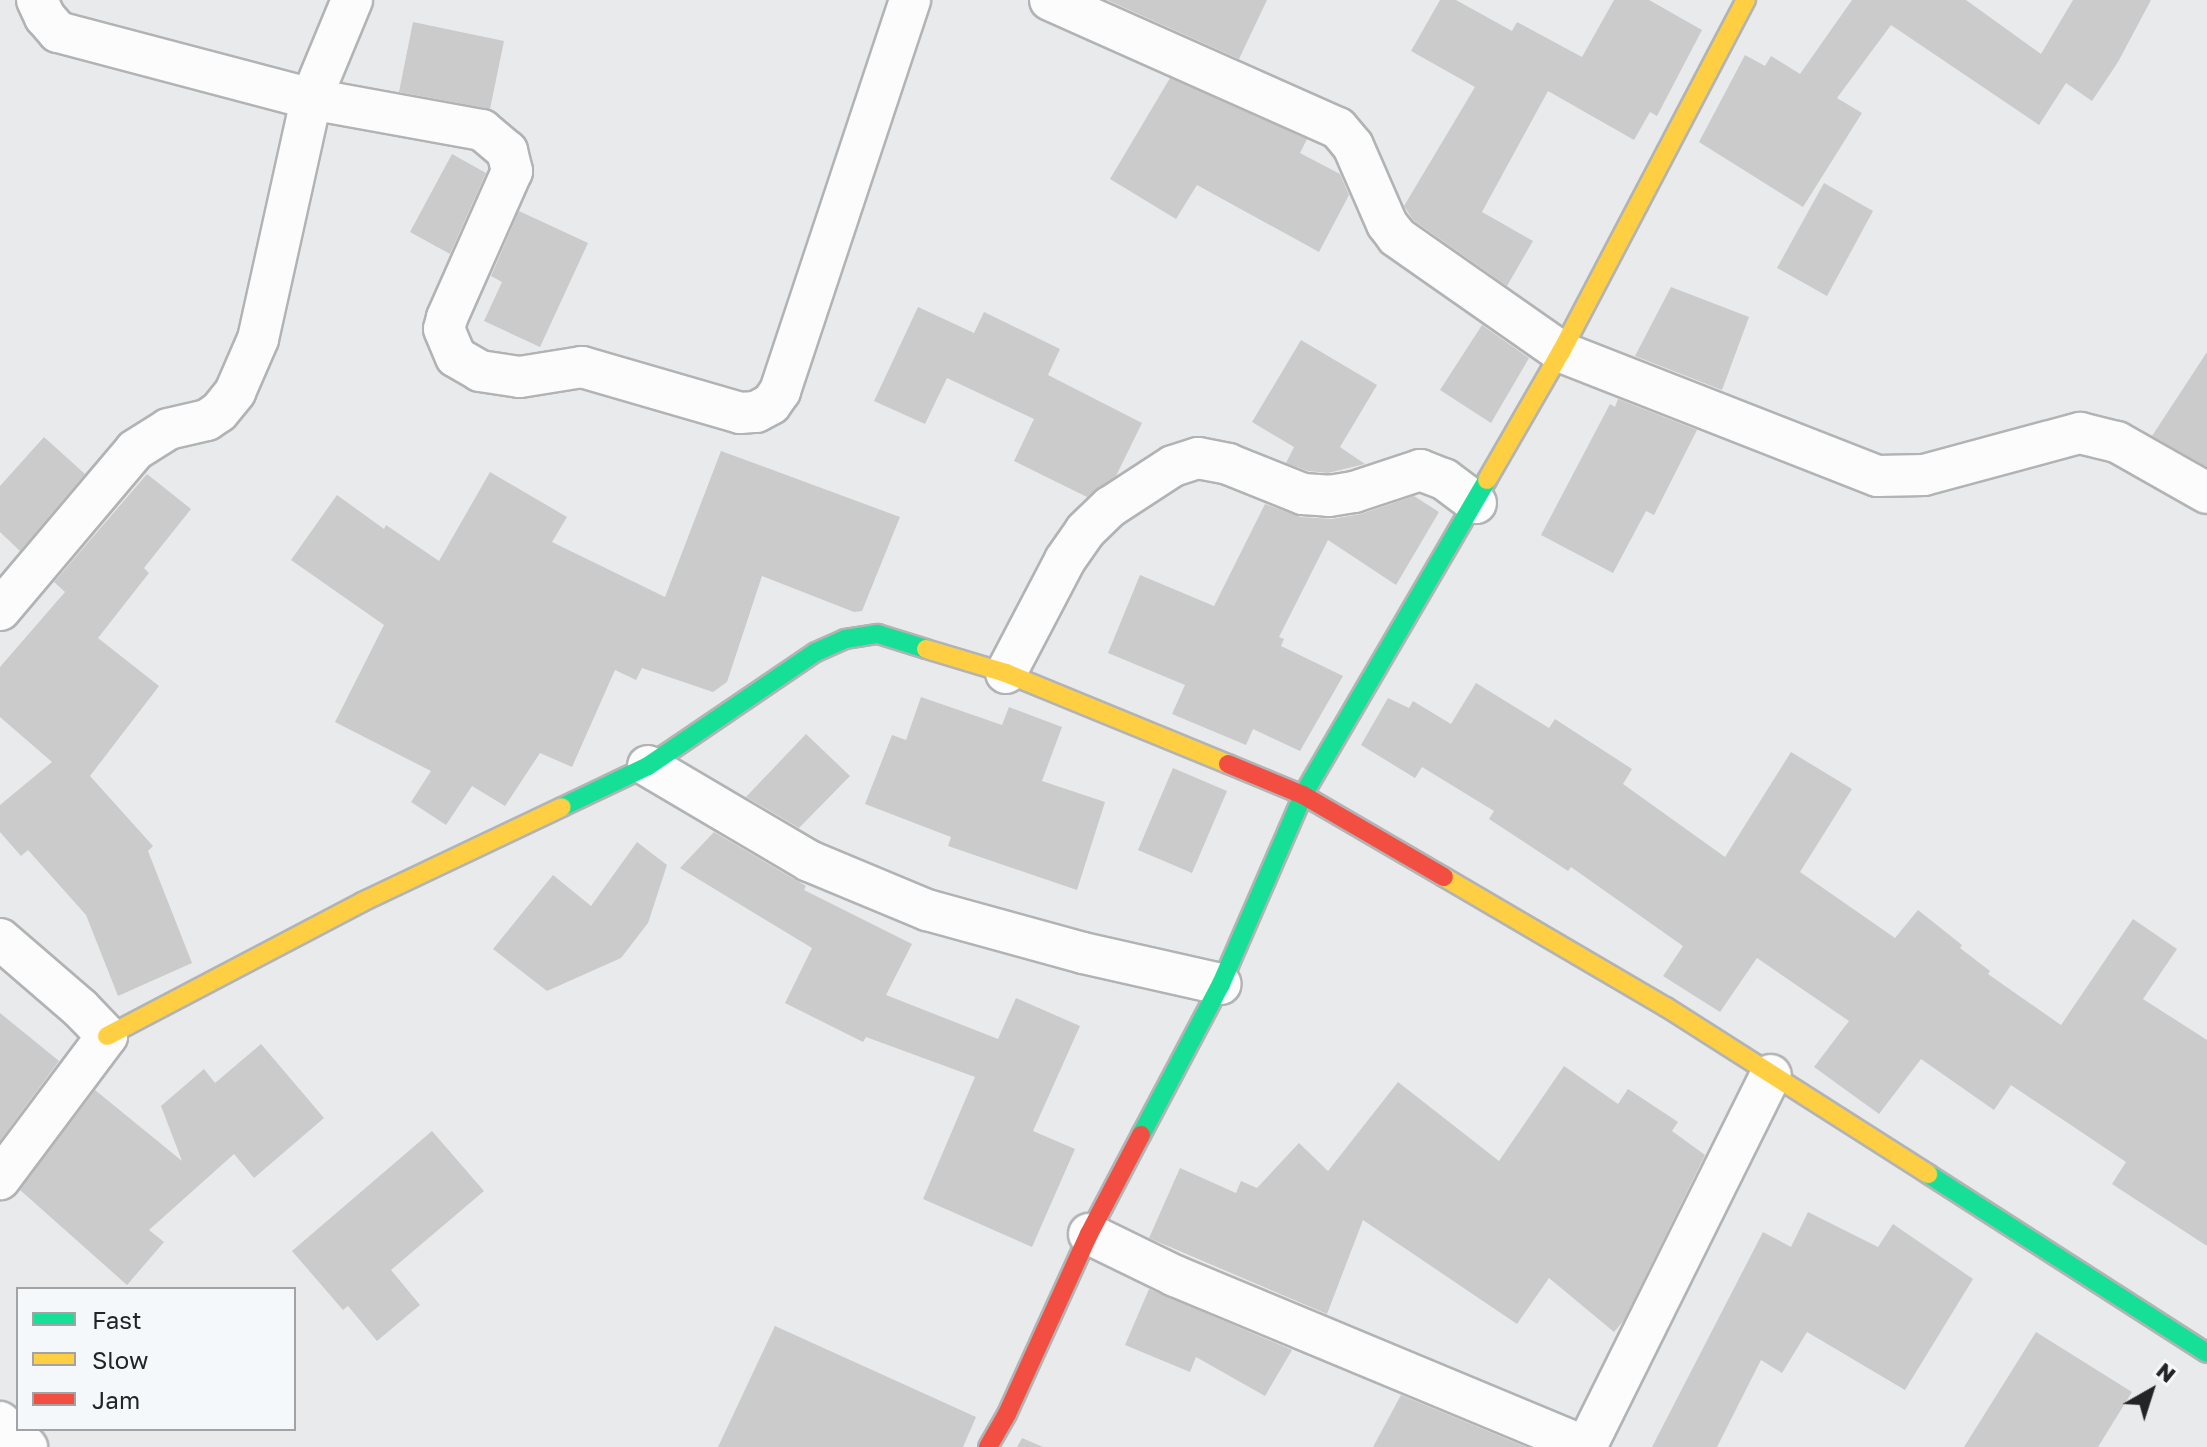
<!DOCTYPE html>
<html>
<head>
<meta charset="utf-8">
<style>
	body { margin:0 }
	#map { position:relative; width:2207px; height:1447px; overflow:hidden; background:#e9eaeb; font-family:"Golos Text",sans-serif }
	div>[style] { position:absolute }
	.building>* { inset:0; background:#cbcbcb }
	.roads { filter:drop-shadow(2px 0 #b2b3b4) drop-shadow(-2px 0 #b2b3b4) drop-shadow(0 2px #b2b3b4) drop-shadow(0 -2px #b2b3b4) }
	.street>* { height:40px; margin:-20px; padding:0 20px; transform-origin:20px; border-radius:20px; background:#fcfcfc }
	.fast>* { height:18px; margin:-9px; padding:0 9px; transform-origin:9px; border-radius:9px; background:#16e098 }
	.slow>* { height:18px; margin:-9px; padding:0 9px; transform-origin:9px; border-radius:9px; background:#ffcf43 }
	.jam>* { height:18px; margin:-9px; padding:0 9px; transform-origin:9px; border-radius:9px; background:#f24e42 }
	span { translate:-50% -50%; white-space:nowrap; text-align:center; line-height:1.15; -webkit-text-stroke:7px #f5f8fa; paint-order:stroke }
	.legend { position:absolute; left:16px; top:1287px; width:280px; height:144px; box-sizing:border-box; background:#f5f8fa; border:2px solid #a1a3a5; margin:0; padding:10px 14px; list-style:none; font-size:24px; color:#232425 }
	.legend li { display:flex; align-items:center; gap:16px; height:40px }
	.legend b { width:40px; border:2px solid #a1a3a5 }
	.north { position:absolute; left:2111px; top:1351px; width:80px; height:80px; -webkit-text-stroke:6px #f5f8fa; paint-order:stroke; rotate:39deg; font-size:22px; font-weight:700; line-height:32px; text-align:center; color:#232425 }
	.north::after { content:''; display:block; margin:auto; width:28px; height:36px; background:#232425; clip-path:polygon(50% 0,100% 100%,50% 72%,0 100%) }
</style>
</head>
<body>
<div id="map">
	<div class="building">
		<div style="clip-path:polygon(1107px 0,1267px 0,1239px 59px)"></div>
		<div style="clip-path:polygon(1440px 0,1456px 0,1512px 31px,1517px 22px,1582px 57px,1614px 0,1649px 0,1702px 30px,1657px 116px,1650px 112px,1634px 140px,1548px 91px,1482px 212px,1533px 241px,1507px 286px,1413px 220px,1404px 206px,1475px 87px,1411px 51px)"></div>
		<div style="clip-path:polygon(1852px 0,1966px 0,2041px 54px,2073px 0,2151px 0,2118px 62px,2092px 101px,2066px 83px,2039px 125px,1891px 25px,1837px 98px,1862px 113px,1803px 207px,1699px 142px,1745px 55px,1765px 66px,1771px 56px,1800px 74px)"></div>
		<div style="clip-path:polygon(413px 22px,504px 41px,490px 109px,399px 92px)"></div>
		<div style="clip-path:polygon(1170px 78px,1307px 139px,1300px 153px,1340px 174px,1349px 195px,1319px 252px,1197px 185px,1176px 219px,1110px 179px)"></div>
		<div style="clip-path:polygon(452px 154px,486px 173px,450px 254px,410px 232px)"></div>
		<div style="clip-path:polygon(1824px 183px,1873px 211px,1827px 296px,1777px 268px)"></div>
		<div style="clip-path:polygon(519px 211px,588px 243px,540px 347px,484px 321px,502px 282px,491px 276px)"></div>
		<div style="clip-path:polygon(1671px 287px,1749px 317px,1722px 390px,1635px 356px)"></div>
		<div style="clip-path:polygon(918px 307px,974px 333px,984px 312px,1060px 349px,1048px 375px,1142px 423px,1116px 476px,1087px 497px,1014px 461px,1034px 419px,947px 378px,925px 424px,874px 401px)"></div>
		<div style="clip-path:polygon(1482px 325px,1529px 358px,1491px 423px,1440px 390px)"></div>
		<div style="clip-path:polygon(1301px 340px,1377px 385px,1340px 447px,1365px 464px,1328px 473px,1308px 471px,1286px 463px,1294px 447px,1252px 422px)"></div>
		<div style="clip-path:polygon(2207px 352px,2207px 467px,2152px 436px)"></div>
		<div style="clip-path:polygon(1618px 399px,1697px 430px,1654px 515px,1646px 511px,1613px 573px,1541px 535px,1610px 404px,1615px 407px)"></div>
		<div style="clip-path:polygon(44px 437px,85px 474px,20px 551px,0 532px,0 486px)"></div>
		<div style="clip-path:polygon(721px 451px,900px 517px,862px 611px,854px 612px,762px 576px,727px 682px,713px 692px,642px 668px,636px 680px,615px 670px,572px 767px,540px 753px,505px 806px,472px 786px,446px 825px,411px 802px,431px 771px,335px 722px,384px 625px,291px 560px,337px 495px,384px 529px,386px 525px,439px 561px,490px 472px,567px 517px,552px 542px,665px 597px)"></div>
		<div style="clip-path:polygon(147px 474px,191px 509px,144px 568px,149px 573px,98px 638px,159px 686px,90px 776px,153px 846px,148px 851px,192px 963px,118px 996px,86px 915px,28px 850px,21px 856px,0 832px,0 805px,52px 762px,0 717px,0 667px,65px 592px,54px 582px)"></div>
		<div style="clip-path:polygon(1414px 496px,1439px 512px,1396px 585px,1328px 540px,1279px 637px,1284px 639px,1281px 646px,1343px 676px,1300px 751px,1253px 729px,1246px 745px,1172px 714px,1185px 685px,1108px 653px,1140px 575px,1214px 606px,1265px 504px,1301px 517px,1332px 519px,1361px 514px)"></div>
		<div style="clip-path:polygon(1476px 683px,1549px 728px,1555px 719px,1632px 769px,1623px 784px,1725px 857px,1791px 752px,1852px 789px,1800px 872px,1895px 938px,1918px 910px,1962px 945px,1960px 948px,1990px 971px,1988px 974px,2061px 1025px,2133px 919px,2177px 949px,2143px 999px,2207px 1040px,2207px 1246px,2112px 1184px,2126px 1162px,2011px 1085px,1994px 1110px,1921px 1059px,1879px 1114px,1814px 1067px,1849px 1021px,1757px 958px,1720px 1012px,1663px 976px,1683px 946px,1571px 867px,1568px 871px,1489px 819px,1494px 811px,1422px 767px,1415px 778px,1361px 745px,1388px 698px,1409px 708px,1413px 701px,1451px 724px)"></div>
		<div style="clip-path:polygon(921px 697px,1002px 725px,1009px 707px,1062px 727px,1042px 781px,1105px 802px,1077px 890px,948px 846px,951px 837px,865px 804px,892px 735px,906px 740px)"></div>
		<div style="clip-path:polygon(806px 734px,850px 776px,799px 828px,746px 797px)"></div>
		<div style="clip-path:polygon(1173px 768px,1227px 791px,1192px 873px,1138px 850px)"></div>
		<div style="clip-path:polygon(714px 832px,806px 886px,804px 890px,912px 944px,886px 995px,998px 1039px,1016px 998px,1080px 1026px,1033px 1131px,1075px 1149px,1032px 1247px,923px 1199px,975px 1077px,866px 1037px,863px 1042px,785px 1003px,812px 948px,680px 868px)"></div>
		<div style="clip-path:polygon(637px 842px,667px 865px,648px 923px,621px 958px,547px 991px,493px 949px,553px 875px,591px 906px)"></div>
		<div style="clip-path:polygon(0 1013px,59px 1061px,0 1141px)"></div>
		<div style="clip-path:polygon(261px 1044px,324px 1118px,254px 1178px,234px 1154px,149px 1230px,164px 1242px,127px 1285px,20px 1190px,95px 1090px,182px 1161px,161px 1106px,204px 1069px,215px 1083px)"></div>
		<div style="clip-path:polygon(1564px 1066px,1618px 1104px,1628px 1089px,1678px 1122px,1672px 1131px,1705px 1155px,1624px 1320px,1614px 1332px,1549px 1278px,1517px 1324px,1363px 1220px,1327px 1314px,1149px 1238px,1180px 1168px,1236px 1193px,1241px 1181px,1257px 1188px,1299px 1143px,1328px 1171px,1398px 1082px,1499px 1161px)"></div>
		<div style="clip-path:polygon(432px 1131px,484px 1191px,391px 1270px,420px 1305px,377px 1341px,348px 1306px,343px 1310px,292px 1251px)"></div>
		<div style="clip-path:polygon(1808px 1212px,1878px 1247px,1893px 1224px,1973px 1279px,1905px 1390px,1807px 1332px,1782px 1373px,1761px 1360px,1717px 1447px,1652px 1447px,1763px 1232px,1791px 1247px)"></div>
		<div style="clip-path:polygon(1149px 1289px,1292px 1350px,1265px 1396px,1196px 1357px,1190px 1372px,1125px 1345px)"></div>
		<div style="clip-path:polygon(775px 1326px,976px 1417px,963px 1447px,718px 1447px)"></div>
		<div style="clip-path:polygon(2036px 1332px,2132px 1392px,2098px 1447px,1964px 1447px)"></div>
		<div style="clip-path:polygon(1401px 1395px,1526px 1447px,1373px 1447px)"></div>
		<div style="clip-path:polygon(1022px 1438px,1043px 1447px,1017px 1447px)"></div>
	</div>
	<div class="roads">
		<div class="street">
			<div style="left:37px;top:0;width:19px;rotate:65deg"></div>
			<div style="left:45px;top:17px;width:20px;rotate:49deg"></div>
			<div style="left:58px;top:32px;width:262px;rotate:14.8deg"></div>
			<div style="left:311px;top:99px;width:174px;rotate:10.3deg"></div>
			<div style="left:482px;top:130px;width:33px;rotate:40deg"></div>
			<div style="left:507px;top:151px;width:21px;rotate:76deg"></div>
			<div style="left:512px;top:171px;width:161px;rotate:113.9deg"></div>
			<div style="left:447px;top:318px;width:11px;rotate:105deg"></div>
			<div style="left:444px;top:329px;width:30px;rotate:67deg"></div>
			<div style="left:456px;top:357px;width:28px;rotate:30deg"></div>
			<div style="left:480px;top:371px;width:40px;rotate:8.5deg"></div>
			<div style="left:520px;top:377px;width:63px;rotate:-9.2deg"></div>
			<div style="left:582px;top:367px;width:165px;rotate:16.2deg"></div>
			<div style="left:740px;top:413px;width:16px;rotate:-4deg"></div>
			<div style="left:756px;top:412px;width:17px;rotate:-28deg"></div>
			<div style="left:771px;top:404px;width:16px;rotate:-55deg"></div>
			<div style="left:780px;top:391px;width:412px;rotate:-71.6deg"></div>
			<div style="left:1050px;top:0;width:315px;rotate:24deg"></div>
			<div style="left:1338px;top:128px;width:23px;rotate:50deg"></div>
			<div style="left:1353px;top:146px;width:85px;rotate:66.4deg"></div>
			<div style="left:1387px;top:224px;width:16px;rotate:52deg"></div>
			<div style="left:1397px;top:237px;width:200px;rotate:35deg"></div>
			<div style="left:1561px;top:352px;width:340px;rotate:21.4deg"></div>
			<div style="left:1878px;top:476px;width:46px;rotate:-1.2deg"></div>
			<div style="left:1924px;top:475px;width:162px;rotate:-15.1deg"></div>
			<div style="left:2080px;top:433px;width:38px;rotate:14deg"></div>
			<div style="left:2117px;top:442px;width:103px;rotate:29.5deg"></div>
			<div style="left:0;top:610px;width:209px;rotate:-49.8deg"></div>
			<div style="left:135px;top:450px;width:39px;rotate:-32deg"></div>
			<div style="left:168px;top:429px;width:40px;rotate:-13deg"></div>
			<div style="left:207px;top:420px;width:14px;rotate:-34deg"></div>
			<div style="left:219px;top:412px;width:26px;rotate:-51deg"></div>
			<div style="left:235px;top:392px;width:58px;rotate:-66.5deg"></div>
			<div style="left:258px;top:339px;width:246px;rotate:-77.5deg"></div>
			<div style="left:311px;top:99px;width:107px;rotate:-67.5deg"></div>
			<div style="left:1006px;top:673px;width:127px;rotate:-62.4deg"></div>
			<div style="left:1065px;top:560px;width:35px;rotate:-55deg"></div>
			<div style="left:1085px;top:531px;width:35px;rotate:-44deg"></div>
			<div style="left:1110px;top:507px;width:75px;rotate:-33.1deg"></div>
			<div style="left:1173px;top:466px;width:26px;rotate:-18deg"></div>
			<div style="left:1198px;top:458px;width:31px;rotate:11deg"></div>
			<div style="left:1228px;top:464px;width:81px;rotate:21.8deg"></div>
			<div style="left:1303px;top:494px;width:26px;rotate:4deg"></div>
			<div style="left:1329px;top:496px;width:25px;rotate:-9deg"></div>
			<div style="left:1354px;top:492px;width:70px;rotate:-18.4deg"></div>
			<div style="left:1420px;top:470px;width:26px;rotate:21deg"></div>
			<div style="left:1444px;top:479px;width:40px;rotate:37deg"></div>
			<div style="left:648px;top:766px;width:187px;rotate:30.5deg"></div>
			<div style="left:809px;top:861px;width:128px;rotate:22.6deg"></div>
			<div style="left:927px;top:910px;width:162px;rotate:15.4deg"></div>
			<div style="left:1083px;top:953px;width:141px;rotate:12.7deg"></div>
			<div style="left:0;top:939px;width:106px;rotate:40.8deg"></div>
			<div style="left:80px;top:1008px;width:39px;rotate:46deg"></div>
			<div style="left:107px;top:1036px;width:179px;rotate:126.8deg"></div>
			<div style="left:1089px;top:1234px;width:96px;rotate:26deg"></div>
			<div style="left:1175px;top:1276px;width:445px;rotate:22.6deg"></div>
			<div style="left:0;top:1422px;width:37px;rotate:43deg"></div>
			<div style="left:1587px;top:1445px;width:413px;rotate:-63.6deg"></div>
		</div>
		<div class="fast">
			<div style="left:562px;top:807px;width:95px;rotate:-25.5deg"></div>
			<div style="left:648px;top:766px;width:203px;rotate:-34.2deg"></div>
			<div style="left:816px;top:652px;width:32px;rotate:-24deg"></div>
			<div style="left:845px;top:639px;width:33px;rotate:-9deg"></div>
			<div style="left:878px;top:634px;width:50px;rotate:17.4deg"></div>
			<div style="left:1141px;top:1135px;width:171px;rotate:-62.1deg"></div>
			<div style="left:1221px;top:984px;width:206px;rotate:-66.5deg"></div>
			<div style="left:1303px;top:795px;width:365px;rotate:-59.7deg"></div>
			<div style="left:1928px;top:1174px;width:331px;rotate:32.7deg"></div>
		</div>
		<div class="slow">
			<div style="left:1487px;top:480px;width:148px;rotate:-60deg"></div>
			<div style="left:1561px;top:352px;width:398px;rotate:-62.3deg"></div>
			<div style="left:926px;top:649px;width:84px;rotate:16.7deg"></div>
			<div style="left:1006px;top:673px;width:240px;rotate:22.3deg"></div>
			<div style="left:1444px;top:877px;width:257px;rotate:30.4deg"></div>
			<div style="left:1666px;top:1007px;width:311px;rotate:32.5deg"></div>
			<div style="left:107px;top:1036px;width:288px;rotate:-27.7deg"></div>
			<div style="left:362px;top:902px;width:221px;rotate:-25.4deg"></div>
		</div>
		<div class="jam">
			<div style="left:1228px;top:764px;width:81px;rotate:22.5deg"></div>
			<div style="left:1303px;top:795px;width:163px;rotate:30.2deg"></div>
			<div style="left:988px;top:1447px;width:38px;rotate:-60deg"></div>
			<div style="left:1007px;top:1414px;width:198px;rotate:-65.5deg"></div>
			<div style="left:1089px;top:1234px;width:112px;rotate:-62.3deg"></div>
		</div>
	</div>
	<ul class="legend">
	<li><b style="height:10px;background:#16e098"></b>Fast</li>
	<li><b style="height:10px;background:#ffcf43"></b>Slow</li>
	<li><b style="height:10px;background:#f24e42"></b>Jam</li>
	</ul>
	<div class="north">N</div>
</div>
</body>
</html>
